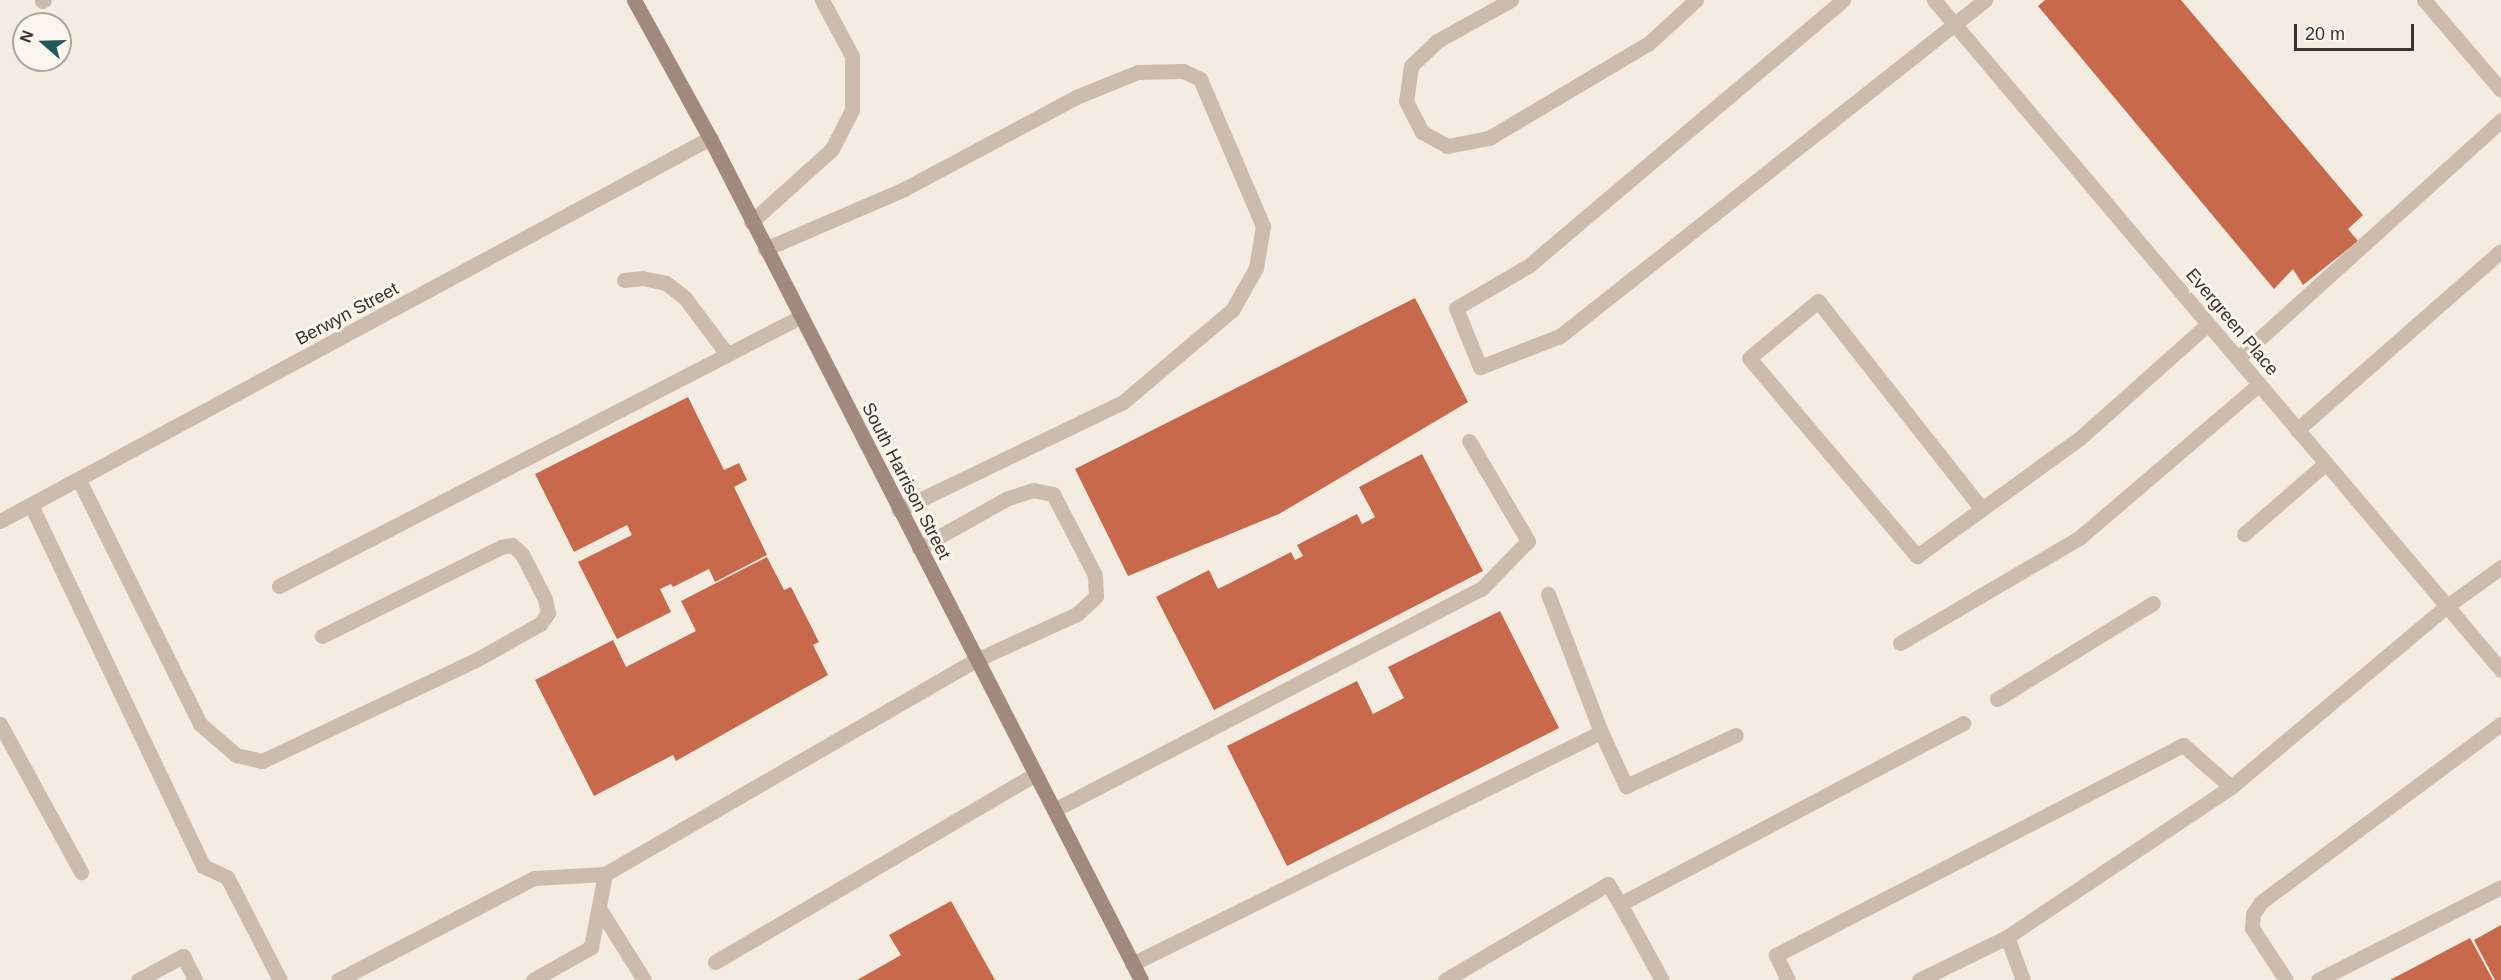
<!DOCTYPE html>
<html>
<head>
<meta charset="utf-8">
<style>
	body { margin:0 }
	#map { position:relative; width:2501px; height:980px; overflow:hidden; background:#f4ebe1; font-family:Arial,sans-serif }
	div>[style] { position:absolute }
	.building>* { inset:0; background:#c8694b }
	.service>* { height:15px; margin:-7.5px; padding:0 7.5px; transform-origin:7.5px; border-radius:7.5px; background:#cdbbac }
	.minor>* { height:15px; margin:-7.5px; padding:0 7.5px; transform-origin:7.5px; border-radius:7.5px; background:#cdbbac }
	.tertiary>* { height:15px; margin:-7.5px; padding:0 7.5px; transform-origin:7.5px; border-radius:7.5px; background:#cdbbac }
	.secondary>* { height:15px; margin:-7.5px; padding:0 7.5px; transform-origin:7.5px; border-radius:7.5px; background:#a18a7d }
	span { translate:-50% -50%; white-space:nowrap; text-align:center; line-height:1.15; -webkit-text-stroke:6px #fbf5ee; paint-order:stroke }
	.street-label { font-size:18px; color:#3b302b }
	.north { position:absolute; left:12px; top:12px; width:60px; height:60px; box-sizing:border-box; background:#fbf5ee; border:2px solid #aea6a0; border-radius:50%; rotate:290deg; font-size:16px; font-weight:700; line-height:24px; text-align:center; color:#3b302b }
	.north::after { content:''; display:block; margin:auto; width:21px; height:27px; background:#1f5a5e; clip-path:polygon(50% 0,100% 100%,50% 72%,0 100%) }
	.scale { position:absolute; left:2294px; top:24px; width:120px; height:27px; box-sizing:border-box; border:3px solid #3b302b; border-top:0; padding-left:8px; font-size:18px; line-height:21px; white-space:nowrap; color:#3b302b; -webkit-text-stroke:4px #fbf5ee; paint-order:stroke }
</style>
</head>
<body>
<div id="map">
	<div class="building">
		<div style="clip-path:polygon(2045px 0,2181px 0,2363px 215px,2348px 229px,2358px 241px,2303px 285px,2293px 269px,2274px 289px,2038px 6px)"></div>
		<div style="clip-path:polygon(1415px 298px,1468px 402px,1279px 514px,1128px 576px,1075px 469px)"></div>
		<div style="clip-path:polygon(688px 397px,724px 470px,739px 463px,747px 480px,734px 487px,767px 555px,715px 582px,709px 569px,673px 587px,671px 584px,660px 589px,671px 612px,617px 639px,578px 562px,632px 535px,627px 525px,574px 552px,535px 474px)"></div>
		<div style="clip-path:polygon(1422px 454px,1483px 571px,1214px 710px,1156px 597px,1209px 570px,1218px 589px,1291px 552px,1295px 560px,1303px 556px,1297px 545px,1357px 514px,1362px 524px,1375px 517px,1359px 487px)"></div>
		<div style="clip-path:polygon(767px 557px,784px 590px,791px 587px,819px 642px,813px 645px,828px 675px,676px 761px,673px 755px,594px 796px,535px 680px,613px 640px,626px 667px,696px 631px,681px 601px)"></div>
		<div style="clip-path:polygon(1500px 611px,1559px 728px,1287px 866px,1227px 746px,1357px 681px,1373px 714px,1404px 698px,1388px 667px)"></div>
		<div style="clip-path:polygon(951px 901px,995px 980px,857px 980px,901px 955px,889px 935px)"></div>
		<div style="clip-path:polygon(2501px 925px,2501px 980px,2495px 980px,2474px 940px)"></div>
		<div style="clip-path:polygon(2470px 938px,2493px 980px,2390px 980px)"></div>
	</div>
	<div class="service">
		<div style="left:1511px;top:0;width:85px;rotate:151deg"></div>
		<div style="left:1437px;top:41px;width:36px;rotate:136deg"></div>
		<div style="left:1411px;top:66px;width:35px;rotate:98deg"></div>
		<div style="left:1406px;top:101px;width:35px;rotate:63deg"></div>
		<div style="left:1422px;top:132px;width:29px;rotate:29deg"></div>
		<div style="left:1447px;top:146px;width:43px;rotate:-10.8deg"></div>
		<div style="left:1489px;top:138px;width:186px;rotate:-30.7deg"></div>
		<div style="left:1649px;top:43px;width:64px;rotate:-42.5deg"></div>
		<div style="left:1843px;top:0;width:412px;rotate:139.8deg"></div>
		<div style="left:1528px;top:266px;width:83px;rotate:149.7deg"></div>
		<div style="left:1456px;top:308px;width:64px;rotate:67.9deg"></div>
		<div style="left:1480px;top:367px;width:86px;rotate:-21.2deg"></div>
		<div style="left:1560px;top:336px;width:542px;rotate:-38.33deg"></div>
		<div style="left:2424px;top:0;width:118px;rotate:49.5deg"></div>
		<div style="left:42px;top:1px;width:2px;rotate:-27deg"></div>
		<div style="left:751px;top:222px;width:109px;rotate:-42deg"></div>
		<div style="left:832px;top:149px;width:44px;rotate:-62.9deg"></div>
		<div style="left:852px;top:110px;width:54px;rotate:-90deg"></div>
		<div style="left:852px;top:56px;width:64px;rotate:-118.2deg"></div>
		<div style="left:765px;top:249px;width:151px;rotate:-23.3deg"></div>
		<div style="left:904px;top:189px;width:195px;rotate:-28.1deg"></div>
		<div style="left:1076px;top:97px;width:67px;rotate:-22deg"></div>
		<div style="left:1138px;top:72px;width:45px;rotate:-1.3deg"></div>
		<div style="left:1183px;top:71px;width:19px;rotate:25deg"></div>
		<div style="left:1200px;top:79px;width:160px;rotate:66.8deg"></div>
		<div style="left:1263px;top:226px;width:43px;rotate:99.5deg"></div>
		<div style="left:1256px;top:268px;width:48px;rotate:119.7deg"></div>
		<div style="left:1232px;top:310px;width:143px;rotate:139.8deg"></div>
		<div style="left:1123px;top:402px;width:249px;rotate:154.3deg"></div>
		<div style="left:624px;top:280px;width:18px;rotate:-6deg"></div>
		<div style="left:642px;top:278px;width:25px;rotate:12deg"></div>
		<div style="left:666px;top:283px;width:24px;rotate:38deg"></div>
		<div style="left:685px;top:298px;width:70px;rotate:53.1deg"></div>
		<div style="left:2238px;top:358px;width:355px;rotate:-42.1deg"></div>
		<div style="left:2297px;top:430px;width:271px;rotate:-41.3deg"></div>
		<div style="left:79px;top:480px;width:272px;rotate:63.6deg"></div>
		<div style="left:200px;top:724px;width:48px;rotate:40.7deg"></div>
		<div style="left:236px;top:755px;width:27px;rotate:13deg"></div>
		<div style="left:262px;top:761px;width:234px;rotate:-25.3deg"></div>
		<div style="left:474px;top:661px;width:76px;rotate:-29.3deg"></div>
		<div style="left:540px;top:624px;width:14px;rotate:-54deg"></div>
		<div style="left:548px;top:613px;width:14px;rotate:-102deg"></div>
		<div style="left:545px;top:599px;width:51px;rotate:-117.1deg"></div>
		<div style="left:522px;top:554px;width:13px;rotate:-138deg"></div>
		<div style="left:512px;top:545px;width:11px;rotate:170deg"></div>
		<div style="left:501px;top:547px;width:200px;rotate:153.6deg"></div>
		<div style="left:31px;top:505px;width:400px;rotate:64.5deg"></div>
		<div style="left:203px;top:866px;width:26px;rotate:25deg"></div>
		<div style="left:227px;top:877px;width:116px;rotate:62.8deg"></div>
		<div style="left:1981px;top:508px;width:263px;rotate:-128.2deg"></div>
		<div style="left:1818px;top:301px;width:89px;rotate:140.4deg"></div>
		<div style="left:1749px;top:358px;width:260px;rotate:49.7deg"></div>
		<div style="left:1917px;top:556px;width:201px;rotate:-35.9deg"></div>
		<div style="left:2080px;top:438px;width:171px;rotate:-41.7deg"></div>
		<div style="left:2244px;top:534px;width:108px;rotate:-40.9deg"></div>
		<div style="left:279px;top:586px;width:586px;rotate:-27.31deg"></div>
		<div style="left:1900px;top:643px;width:208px;rotate:-30.4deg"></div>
		<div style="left:2079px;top:538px;width:237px;rotate:-40.5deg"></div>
		<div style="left:1997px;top:699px;width:183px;rotate:-31.6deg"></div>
		<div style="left:0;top:724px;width:169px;rotate:61.3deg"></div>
		<div style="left:1601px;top:732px;width:60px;rotate:65.2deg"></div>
		<div style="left:1626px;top:786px;width:121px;rotate:-24.9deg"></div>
		<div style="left:1054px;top:810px;width:481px;rotate:-27.4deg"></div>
		<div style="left:1481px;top:589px;width:67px;rotate:-45.6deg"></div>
		<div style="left:1528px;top:541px;width:116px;rotate:-120.5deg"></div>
		<div style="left:599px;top:908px;width:85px;rotate:58deg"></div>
		<div style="left:715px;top:962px;width:371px;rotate:-30.4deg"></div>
		<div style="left:1132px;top:964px;width:523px;rotate:-26.32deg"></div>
		<div style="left:1601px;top:732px;width:148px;rotate:-111deg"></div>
		<div style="left:138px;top:980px;width:51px;rotate:-28.1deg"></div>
		<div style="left:183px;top:956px;width:27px;rotate:63deg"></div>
		<div style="left:338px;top:980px;width:221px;rotate:-27.5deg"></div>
		<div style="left:534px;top:878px;width:71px;rotate:-3.2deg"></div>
		<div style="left:605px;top:874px;width:428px;rotate:-30deg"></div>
		<div style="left:976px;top:660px;width:111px;rotate:-24.5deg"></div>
		<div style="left:1077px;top:614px;width:26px;rotate:-43deg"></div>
		<div style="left:1096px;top:596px;width:21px;rotate:-93deg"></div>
		<div style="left:1095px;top:575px;width:91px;rotate:-117.4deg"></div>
		<div style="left:1053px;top:494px;width:20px;rotate:-169deg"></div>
		<div style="left:1033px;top:490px;width:28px;rotate:162deg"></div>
		<div style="left:1006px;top:499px;width:100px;rotate:150.6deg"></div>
		<div style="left:533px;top:980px;width:67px;rotate:-29.6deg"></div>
		<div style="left:591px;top:947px;width:74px;rotate:-79.1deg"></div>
		<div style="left:1445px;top:980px;width:189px;rotate:-30.5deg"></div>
		<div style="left:1608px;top:884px;width:23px;rotate:59deg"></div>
		<div style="left:1662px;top:980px;width:87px;rotate:-118.9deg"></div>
		<div style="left:1620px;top:904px;width:388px;rotate:-27.8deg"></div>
		<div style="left:1788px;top:980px;width:28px;rotate:-116deg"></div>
		<div style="left:1776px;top:955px;width:458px;rotate:-27.3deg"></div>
		<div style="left:2183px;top:745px;width:64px;rotate:41.2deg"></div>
		<div style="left:1919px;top:980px;width:98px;rotate:-26deg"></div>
		<div style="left:2023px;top:980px;width:46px;rotate:-110.4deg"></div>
		<div style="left:2007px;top:937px;width:270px;rotate:-33.8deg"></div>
		<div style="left:2231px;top:787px;width:282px;rotate:-40deg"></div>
		<div style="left:2447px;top:606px;width:67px;rotate:-35.8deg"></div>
		<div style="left:2286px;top:980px;width:62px;rotate:-123.2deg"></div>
		<div style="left:2252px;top:928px;width:14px;rotate:-86deg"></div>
		<div style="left:2253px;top:914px;width:14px;rotate:-56deg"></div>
		<div style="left:2261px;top:902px;width:299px;rotate:-36.6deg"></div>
		<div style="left:2318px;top:980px;width:205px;rotate:-26.9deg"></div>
	</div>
	<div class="minor">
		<div style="left:0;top:521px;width:807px;rotate:-28.34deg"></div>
	</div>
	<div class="tertiary">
		<div style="left:1934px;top:0;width:878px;rotate:49.76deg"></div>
	</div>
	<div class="secondary">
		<div style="left:634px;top:0;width:158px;rotate:61.2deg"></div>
		<div style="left:710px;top:138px;width:946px;rotate:62.89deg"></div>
	</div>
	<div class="street-label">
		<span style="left:347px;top:314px;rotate:-28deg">Berwyn Street</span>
		<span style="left:2232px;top:322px;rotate:50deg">Evergreen Place</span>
		<span style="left:906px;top:481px;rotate:63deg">South Harrison Street</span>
	</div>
	<div class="north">N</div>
	<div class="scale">20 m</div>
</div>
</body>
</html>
